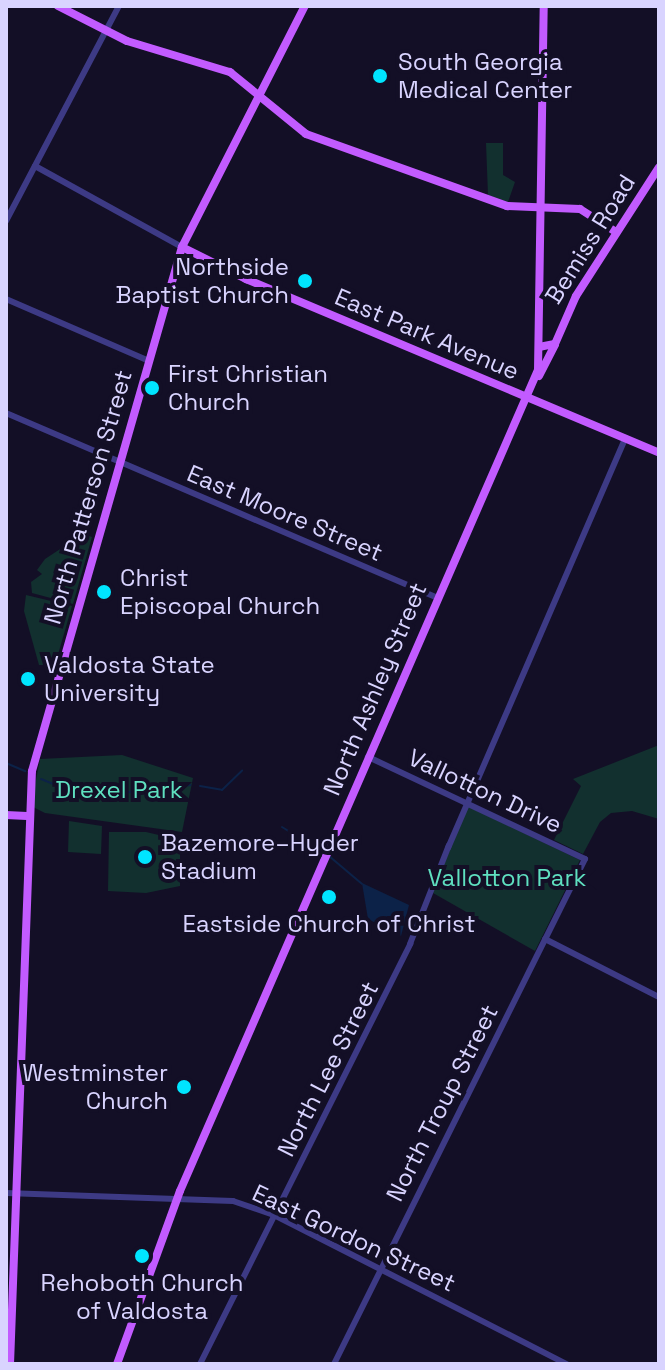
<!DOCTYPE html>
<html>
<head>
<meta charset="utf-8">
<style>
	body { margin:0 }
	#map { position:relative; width:665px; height:1370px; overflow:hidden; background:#130f26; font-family:"Space Grotesk",sans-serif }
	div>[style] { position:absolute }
	.green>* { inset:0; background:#12302f }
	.water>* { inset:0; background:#0c2248 }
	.stream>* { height:2px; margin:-1px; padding:0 1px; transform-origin:1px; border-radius:1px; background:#0c2248 }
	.minor>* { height:6px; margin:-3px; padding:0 3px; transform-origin:3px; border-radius:3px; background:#3d3a85 }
	.major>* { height:8px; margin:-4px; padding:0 4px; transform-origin:4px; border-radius:4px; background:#c25bff }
	.dots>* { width:22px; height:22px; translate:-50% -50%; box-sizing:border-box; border:4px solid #130f26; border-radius:50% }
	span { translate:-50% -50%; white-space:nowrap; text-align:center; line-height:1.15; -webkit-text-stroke:8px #130f26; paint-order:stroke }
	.poi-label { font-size:24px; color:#d9d4ff }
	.left { translate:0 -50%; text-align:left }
	.right { translate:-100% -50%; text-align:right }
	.street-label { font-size:24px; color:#d9d4ff }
	.park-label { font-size:24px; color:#5fe0c0 }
	.frame { position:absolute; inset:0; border:8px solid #d9d4ff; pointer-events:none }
</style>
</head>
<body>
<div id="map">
	<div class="green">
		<div style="clip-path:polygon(486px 143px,503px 143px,503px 175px,515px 182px,508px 202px,488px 195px)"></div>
		<div style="clip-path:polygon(83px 534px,92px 537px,73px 604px,32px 593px,31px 582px,42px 574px,37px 570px,45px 559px)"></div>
		<div style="clip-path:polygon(26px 595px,72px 606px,55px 665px,39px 665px,24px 611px)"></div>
		<div style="clip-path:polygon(659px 745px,659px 819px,632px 811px,611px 813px,600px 822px,583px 854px,554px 840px,581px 786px,573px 779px)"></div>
		<div style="clip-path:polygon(122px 755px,193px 778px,182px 832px,45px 813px,31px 806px,40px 759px)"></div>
		<div style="clip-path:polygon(467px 806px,580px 860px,535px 951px,433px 893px)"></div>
		<div style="clip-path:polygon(69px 821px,102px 826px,101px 854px,68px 852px)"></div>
		<div style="clip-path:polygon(109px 832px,146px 832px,180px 840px,180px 886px,146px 893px,108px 891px)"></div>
	</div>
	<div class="water">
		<div style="clip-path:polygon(362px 883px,409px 905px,401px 936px,368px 919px)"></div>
	</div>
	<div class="stream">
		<div style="left:6px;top:763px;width:21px;rotate:23deg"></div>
		<div style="left:41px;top:779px;width:35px;rotate:22deg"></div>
		<div style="left:74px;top:792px;width:29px;rotate:6deg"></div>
		<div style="left:103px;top:795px;width:88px;rotate:-6.6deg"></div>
		<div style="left:200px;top:786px;width:22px;rotate:10deg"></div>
		<div style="left:222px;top:790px;width:28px;rotate:-44deg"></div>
		<div style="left:282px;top:827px;width:49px;rotate:31.8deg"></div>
		<div style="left:329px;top:856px;width:43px;rotate:40.3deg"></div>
	</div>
	<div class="minor">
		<div style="left:35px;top:166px;width:168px;rotate:28.9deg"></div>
		<div style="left:6px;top:221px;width:243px;rotate:-62.3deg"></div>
		<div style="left:6px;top:299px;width:156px;rotate:23.4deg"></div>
		<div style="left:6px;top:413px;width:468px;rotate:23.2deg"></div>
		<div style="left:448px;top:848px;width:447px;rotate:-66.6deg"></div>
		<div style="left:545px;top:939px;width:128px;rotate:27deg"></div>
		<div style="left:6px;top:1193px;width:227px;rotate:2deg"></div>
		<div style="left:233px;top:1201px;width:43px;rotate:18.9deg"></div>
		<div style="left:274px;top:1215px;width:329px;rotate:27deg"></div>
		<div style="left:200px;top:1364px;width:470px;rotate:-63.4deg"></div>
		<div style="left:410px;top:944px;width:106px;rotate:-68.5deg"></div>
		<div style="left:334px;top:1364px;width:564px;rotate:-63.57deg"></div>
		<div style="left:585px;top:859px;width:240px;rotate:-154.8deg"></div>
	</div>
	<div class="major">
		<div style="left:58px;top:6px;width:77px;rotate:26.9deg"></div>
		<div style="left:127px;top:41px;width:108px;rotate:16.8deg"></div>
		<div style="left:230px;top:72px;width:98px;rotate:39.2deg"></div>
		<div style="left:306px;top:134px;width:214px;rotate:19.7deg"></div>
		<div style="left:507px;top:206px;width:73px;rotate:2.4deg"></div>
		<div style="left:580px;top:209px;width:43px;rotate:32.6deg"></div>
		<div style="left:182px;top:247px;width:72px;rotate:26.6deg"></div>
		<div style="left:246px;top:279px;width:448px;rotate:22.8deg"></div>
		<div style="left:539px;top:347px;width:16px;rotate:-11deg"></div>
		<div style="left:555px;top:344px;width:52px;rotate:-66.4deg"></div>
		<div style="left:576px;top:296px;width:153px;rotate:-57.2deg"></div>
		<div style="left:539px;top:376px;width:35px;rotate:-63deg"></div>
		<div style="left:6px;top:815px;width:21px;rotate:3deg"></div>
		<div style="left:10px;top:1364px;width:593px;rotate:-87.88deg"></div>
		<div style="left:32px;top:771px;width:545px;rotate:-74.03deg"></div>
		<div style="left:182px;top:247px;width:271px;rotate:-63deg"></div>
		<div style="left:117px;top:1364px;width:184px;rotate:-70deg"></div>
		<div style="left:180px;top:1191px;width:896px;rotate:-66.44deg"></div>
		<div style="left:538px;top:370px;width:364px;rotate:-89.1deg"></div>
	</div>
	<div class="dots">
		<div style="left:380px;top:76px;background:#00e5ff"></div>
		<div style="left:305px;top:281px;background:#00e5ff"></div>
		<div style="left:152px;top:388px;background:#00e5ff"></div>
		<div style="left:104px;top:592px;background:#00e5ff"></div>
		<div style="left:28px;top:679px;background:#00e5ff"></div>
		<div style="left:145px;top:857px;background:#00e5ff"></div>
		<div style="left:329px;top:897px;background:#00e5ff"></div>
		<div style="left:184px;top:1087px;background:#00e5ff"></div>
		<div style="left:142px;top:1256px;background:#00e5ff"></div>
	</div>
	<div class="poi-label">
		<span class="left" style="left:398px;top:76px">South Georgia<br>Medical Center</span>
		<span class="right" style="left:289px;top:281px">Northside<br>Baptist Church</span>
		<span class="left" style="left:168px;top:388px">First Christian<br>Church</span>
		<span class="left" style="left:120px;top:592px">Christ<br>Episcopal Church</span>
		<span class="left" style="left:44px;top:679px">Valdosta State<br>University</span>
		<span class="left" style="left:161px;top:857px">Bazemore–Hyder<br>Stadium</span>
		<span style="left:329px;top:924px">Eastside Church of Christ</span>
		<span class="right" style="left:168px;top:1087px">Westminster<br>Church</span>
		<span style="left:142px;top:1297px">Rehoboth Church<br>of Valdosta</span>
	</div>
	<div class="street-label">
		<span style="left:590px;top:239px;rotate:-58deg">Bemiss Road</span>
		<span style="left:427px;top:334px;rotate:23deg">East Park Avenue</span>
		<span style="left:88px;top:497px;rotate:-74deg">North Patterson Street</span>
		<span style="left:285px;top:513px;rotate:23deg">East Moore Street</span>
		<span style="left:375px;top:689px;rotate:-67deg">North Ashley Street</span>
		<span style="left:485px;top:791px;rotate:25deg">Vallotton Drive</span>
		<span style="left:328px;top:1069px;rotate:-63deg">North Lee Street</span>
		<span style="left:442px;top:1103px;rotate:-63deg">North Troup Street</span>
		<span style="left:354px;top:1238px;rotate:25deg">East Gordon Street</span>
	</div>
	<div class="park-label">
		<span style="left:119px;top:790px">Drexel Park</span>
		<span style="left:507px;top:878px">Vallotton Park</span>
	</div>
	<div class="frame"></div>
</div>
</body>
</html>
